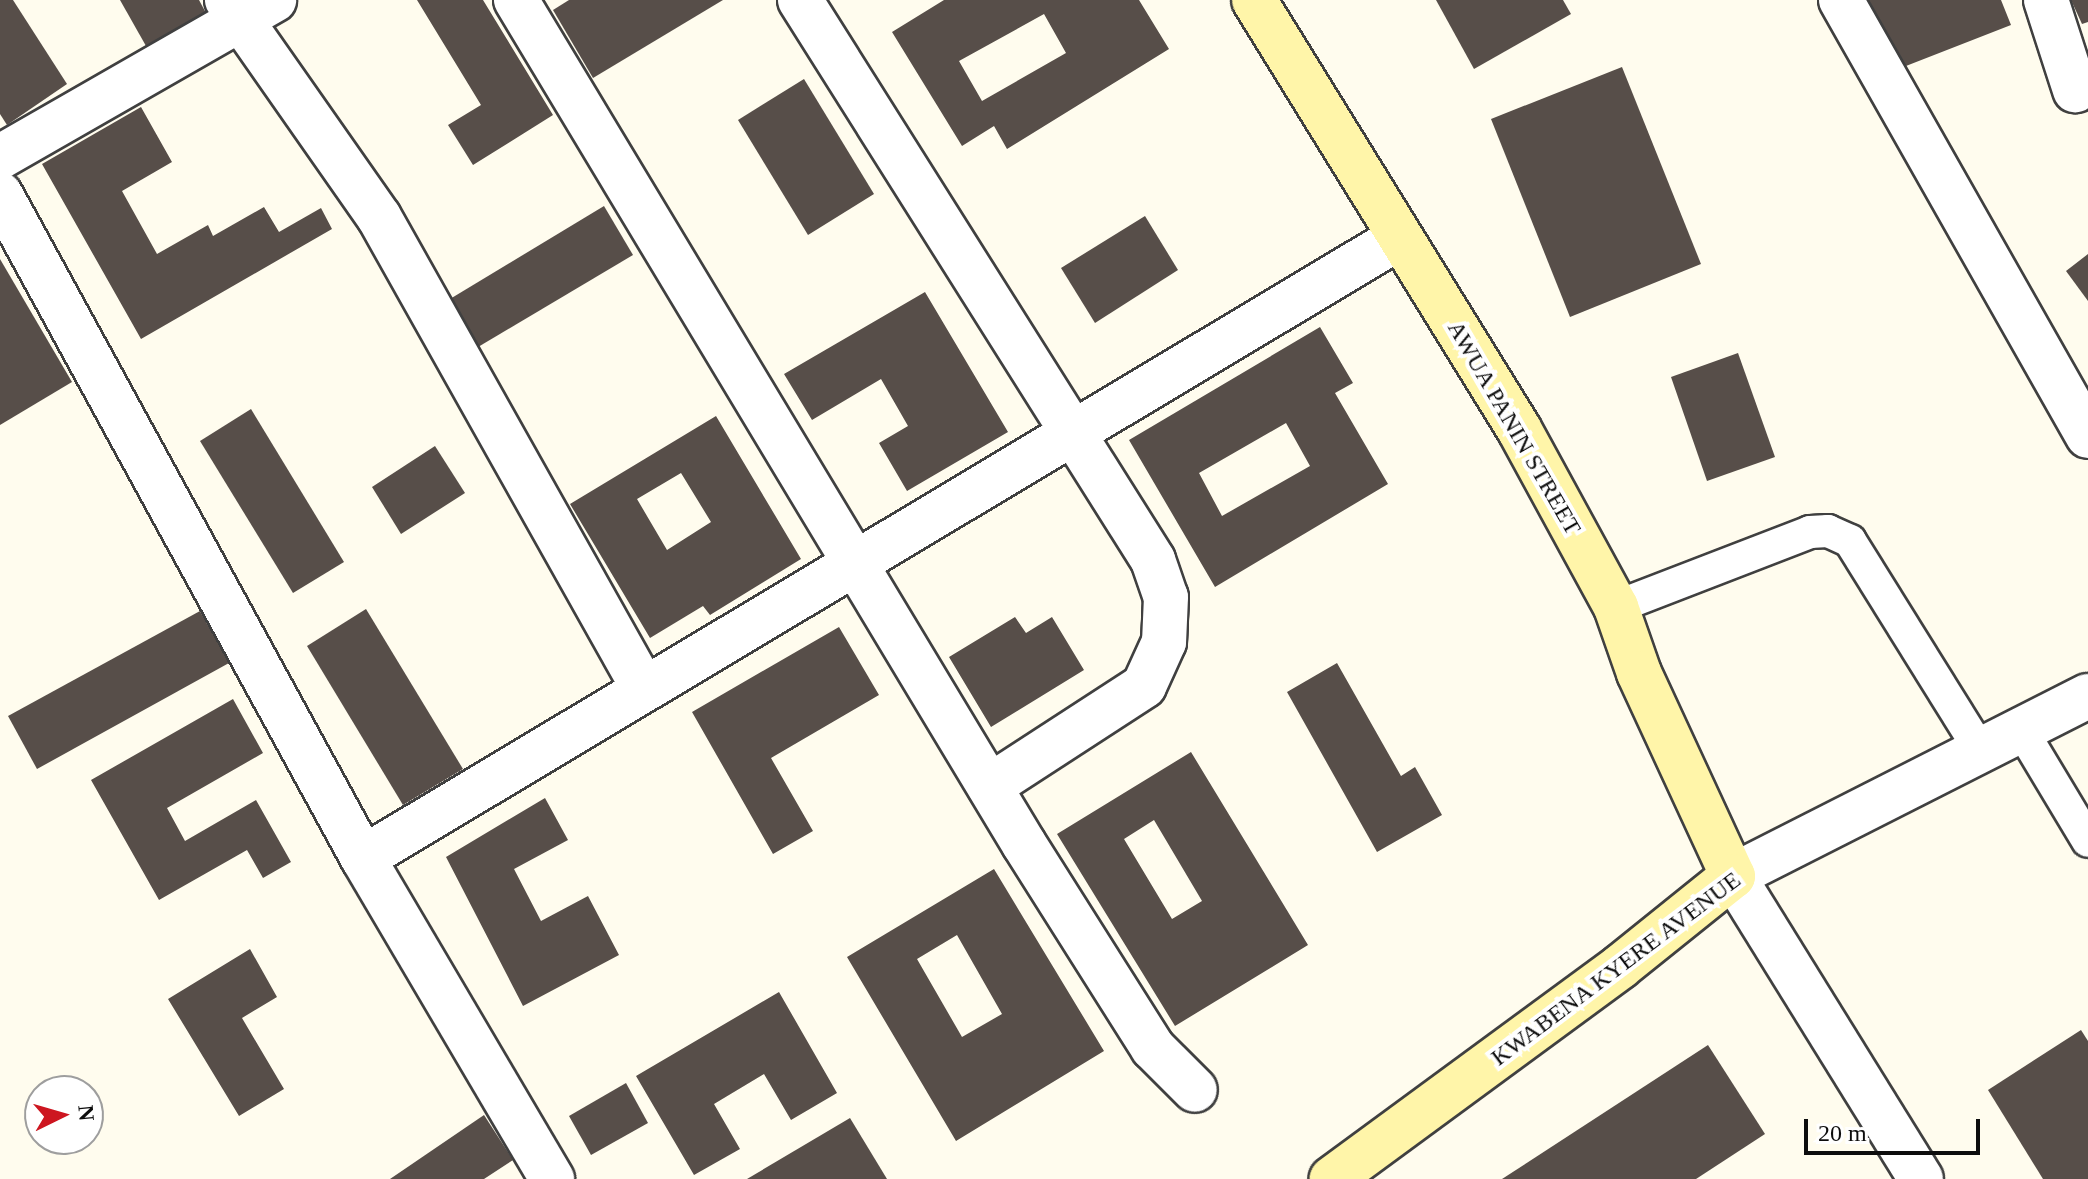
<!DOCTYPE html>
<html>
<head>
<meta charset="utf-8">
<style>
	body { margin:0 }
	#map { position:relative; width:2088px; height:1179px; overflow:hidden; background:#fffcee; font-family:"Times New Roman",serif }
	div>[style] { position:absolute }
	.building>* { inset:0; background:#574e49 }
	.roads { filter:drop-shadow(2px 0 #404040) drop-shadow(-2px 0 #404040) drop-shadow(0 2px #404040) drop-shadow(0 -2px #404040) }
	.service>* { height:32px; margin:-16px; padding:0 16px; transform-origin:16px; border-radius:16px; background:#fff }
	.minor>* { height:44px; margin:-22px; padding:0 22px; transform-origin:22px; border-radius:22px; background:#fff }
	.secondary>* { height:44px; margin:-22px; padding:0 22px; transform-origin:22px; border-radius:22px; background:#fff5a9 }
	span { translate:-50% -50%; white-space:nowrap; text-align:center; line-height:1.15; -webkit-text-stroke:8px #fff; paint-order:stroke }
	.street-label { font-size:24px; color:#0d0d0d }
	.north { position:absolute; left:24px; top:1075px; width:80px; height:80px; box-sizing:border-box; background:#fff; border:2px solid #9e9e9e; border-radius:50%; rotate:85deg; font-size:22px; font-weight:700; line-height:32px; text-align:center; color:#0d0d0d }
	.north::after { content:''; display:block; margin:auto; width:28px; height:36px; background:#cd1620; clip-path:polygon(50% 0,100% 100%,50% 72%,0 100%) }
	.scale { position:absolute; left:1804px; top:1119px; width:176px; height:36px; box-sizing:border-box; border:4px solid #0d0d0d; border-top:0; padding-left:10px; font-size:24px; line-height:28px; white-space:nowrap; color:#0d0d0d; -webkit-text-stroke:6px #fff; paint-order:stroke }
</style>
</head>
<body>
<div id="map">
	<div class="building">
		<div style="clip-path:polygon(0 0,13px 0,67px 84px,7px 125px,0 114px)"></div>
		<div style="clip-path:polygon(120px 0,199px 0,206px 13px,146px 46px)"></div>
		<div style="clip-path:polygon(417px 0,483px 0,553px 115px,473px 165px,448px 125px,481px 105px)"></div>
		<div style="clip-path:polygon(569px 0,723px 0,593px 78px,553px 10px)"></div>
		<div style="clip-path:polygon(evenodd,944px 0,1139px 0,1169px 49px,1007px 149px,994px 126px,962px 146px,892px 32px,944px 0,1044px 14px,1066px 53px,982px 101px,959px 61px,1044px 14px)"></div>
		<div style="clip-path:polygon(1436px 0,1563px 0,1571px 14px,1474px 69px)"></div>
		<div style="clip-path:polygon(1860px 0,2001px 0,2011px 25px,1888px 73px)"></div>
		<div style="clip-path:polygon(2071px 0,2088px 0,2088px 22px,2082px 24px)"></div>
		<div style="clip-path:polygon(1622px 67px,1701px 264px,1570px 317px,1491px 119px)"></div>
		<div style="clip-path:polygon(804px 79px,874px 194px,808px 235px,738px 120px)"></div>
		<div style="clip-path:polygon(141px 107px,172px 162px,122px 191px,157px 254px,208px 225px,213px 236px,264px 207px,279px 232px,321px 208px,332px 229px,141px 339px,42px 164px)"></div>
		<div style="clip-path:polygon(604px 206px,633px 255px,473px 350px,445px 302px)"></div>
		<div style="clip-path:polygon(1145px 216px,1178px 270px,1095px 323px,1061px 268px)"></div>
		<div style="clip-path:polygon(2088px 254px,2088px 301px,2066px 271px)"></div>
		<div style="clip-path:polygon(0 259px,72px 382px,0 425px)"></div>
		<div style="clip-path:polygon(925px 292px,1008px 432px,907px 491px,879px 443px,908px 426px,881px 379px,812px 420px,784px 374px)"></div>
		<div style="clip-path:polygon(evenodd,1320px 327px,1353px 383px,1335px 393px,1388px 484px,1215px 587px,1129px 440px,1320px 327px,1286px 423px,1310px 466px,1222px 516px,1199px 473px,1286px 423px)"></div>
		<div style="clip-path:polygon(1738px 353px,1775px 457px,1707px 481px,1671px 377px)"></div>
		<div style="clip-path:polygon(251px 409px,344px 562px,293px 593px,200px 441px)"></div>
		<div style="clip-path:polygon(evenodd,716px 416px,801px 559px,710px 615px,703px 606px,650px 638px,570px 504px,716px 416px,681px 473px,711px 522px,667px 550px,637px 499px,681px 473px)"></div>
		<div style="clip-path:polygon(435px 446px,465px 493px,401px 534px,372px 487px)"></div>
		<div style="clip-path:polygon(366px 609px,463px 769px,403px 805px,307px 646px)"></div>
		<div style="clip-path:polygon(200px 611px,229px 663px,37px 769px,8px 716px)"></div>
		<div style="clip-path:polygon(1015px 617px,1026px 633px,1052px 617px,1084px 670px,991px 727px,949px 657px)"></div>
		<div style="clip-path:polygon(839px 627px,879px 695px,771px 758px,813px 831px,773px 854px,692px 712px)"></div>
		<div style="clip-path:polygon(1337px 663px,1401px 776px,1415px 767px,1442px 815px,1377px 852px,1287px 692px)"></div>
		<div style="clip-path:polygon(233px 699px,263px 753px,167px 808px,185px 841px,256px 800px,291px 862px,263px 878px,247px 850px,159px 900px,91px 780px)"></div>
		<div style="clip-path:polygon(evenodd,1191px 752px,1308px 945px,1175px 1026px,1057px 834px,1191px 752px,1154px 820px,1202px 901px,1172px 919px,1124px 839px,1154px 820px)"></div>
		<div style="clip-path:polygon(545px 798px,568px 840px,514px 869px,541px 921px,588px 896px,619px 955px,523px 1006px,446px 857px)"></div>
		<div style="clip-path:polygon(evenodd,994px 869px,1104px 1051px,956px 1141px,847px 957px,994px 869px,957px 935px,1002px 1014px,962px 1037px,917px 959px,957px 935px)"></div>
		<div style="clip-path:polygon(250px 949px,277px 997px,242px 1018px,284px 1089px,239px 1116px,168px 999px)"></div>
		<div style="clip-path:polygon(779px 992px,837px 1093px,791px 1120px,764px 1074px,714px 1104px,740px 1149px,694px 1175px,636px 1076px)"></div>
		<div style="clip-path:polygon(2081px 1030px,2088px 1041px,2088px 1179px,2043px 1179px,1988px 1090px)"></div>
		<div style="clip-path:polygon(1708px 1045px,1765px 1134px,1696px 1179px,1502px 1179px)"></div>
		<div style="clip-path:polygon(626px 1083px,648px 1123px,591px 1155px,569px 1116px)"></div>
		<div style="clip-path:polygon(484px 1115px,513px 1160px,484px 1179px,390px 1179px)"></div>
		<div style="clip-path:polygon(850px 1118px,887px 1179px,747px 1179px)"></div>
	</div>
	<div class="roads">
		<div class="service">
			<div style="left:1616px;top:607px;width:208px;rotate:-21.1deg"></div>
			<div style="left:1810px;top:532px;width:18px;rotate:-3deg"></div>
			<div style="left:1828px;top:531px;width:24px;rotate:24deg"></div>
			<div style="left:1850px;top:541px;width:250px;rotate:58.1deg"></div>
			<div style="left:2022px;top:731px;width:128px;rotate:59deg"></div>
		</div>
		<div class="minor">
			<div style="left:227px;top:0;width:265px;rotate:55deg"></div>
			<div style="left:379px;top:217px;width:541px;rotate:60.69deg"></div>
			<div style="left:516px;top:0;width:985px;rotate:58.96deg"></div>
			<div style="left:1024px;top:844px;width:241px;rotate:57.7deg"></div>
			<div style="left:1153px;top:1048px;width:59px;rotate:45deg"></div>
			<div style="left:800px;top:0;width:662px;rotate:57.77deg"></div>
			<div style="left:1153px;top:560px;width:39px;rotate:71deg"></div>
			<div style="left:1166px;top:597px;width:45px;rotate:92.5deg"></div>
			<div style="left:1164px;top:642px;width:48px;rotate:114.4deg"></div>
			<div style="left:1144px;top:686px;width:184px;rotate:147deg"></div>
			<div style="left:1841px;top:0;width:501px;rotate:60.47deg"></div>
			<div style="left:2046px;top:0;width:95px;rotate:72.1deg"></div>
			<div style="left:0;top:157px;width:316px;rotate:-29.8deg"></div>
			<div style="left:0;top:194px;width:757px;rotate:61.34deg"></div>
			<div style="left:363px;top:858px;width:373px;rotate:59.5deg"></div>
			<div style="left:363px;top:858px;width:1209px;rotate:-30.91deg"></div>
			<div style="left:1921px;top:1179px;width:357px;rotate:-121.8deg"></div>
			<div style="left:1733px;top:876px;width:398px;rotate:-26.9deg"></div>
		</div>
		<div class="secondary">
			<div style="left:1254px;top:0;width:504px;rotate:58.3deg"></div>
			<div style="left:1519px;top:429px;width:203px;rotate:61.4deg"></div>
			<div style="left:1616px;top:607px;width:70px;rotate:70.8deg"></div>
			<div style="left:1639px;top:673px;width:224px;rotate:65.2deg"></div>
			<div style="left:1733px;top:876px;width:145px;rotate:141.2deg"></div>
			<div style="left:1620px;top:967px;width:358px;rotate:143.7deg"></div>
		</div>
	</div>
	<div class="street-label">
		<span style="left:1514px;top:428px;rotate:60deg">AWUA PANIN STREET</span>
		<span style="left:1616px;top:969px;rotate:-37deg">KWABENA KYERE AVENUE</span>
	</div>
	<div class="north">N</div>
	<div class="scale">20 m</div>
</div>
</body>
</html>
